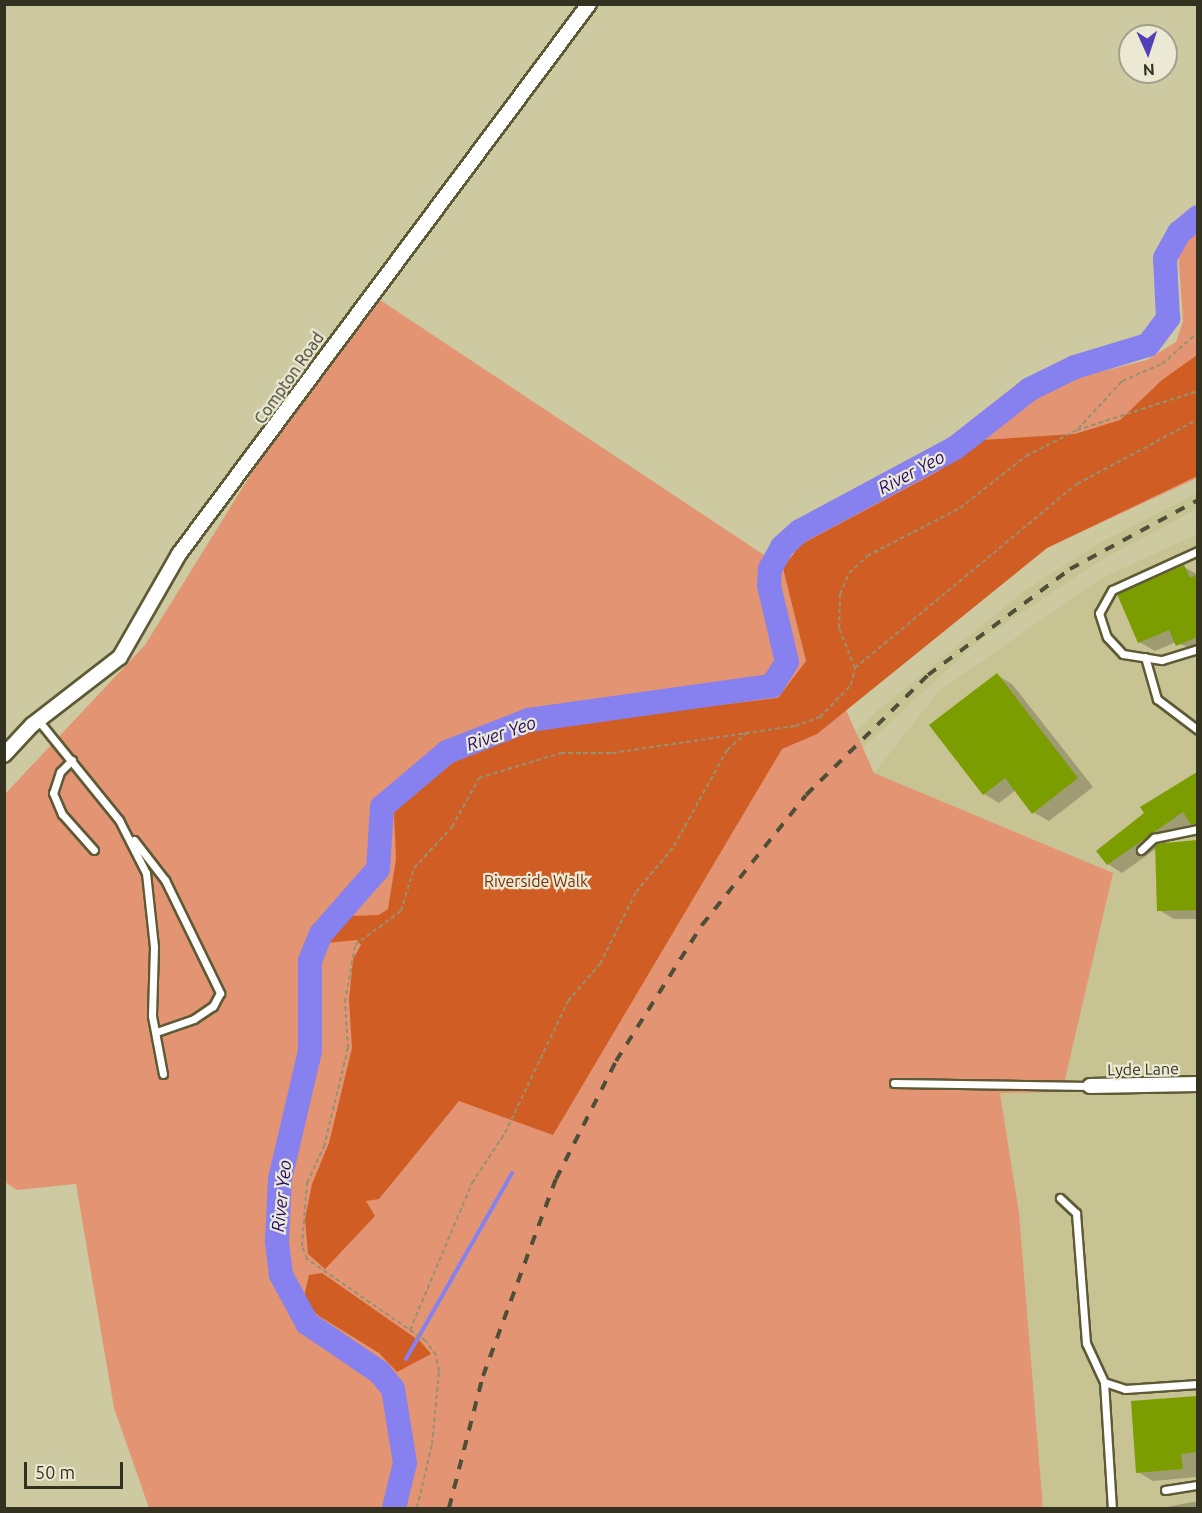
<!DOCTYPE html>
<html>
<head>
<meta charset="utf-8">
<style>
	body { margin:0 }
	#map { position:relative; width:1202px; height:1513px; overflow:hidden; background:#cdcaa1; font-family:Ubuntu,sans-serif }
	div>[style] { position:absolute }
	.built>* { inset:0; background:#c7c392 }
	.green>* { inset:0; background:#e39472 }
	.forest>* { inset:0; background:#cf5d24 }
	.shadow>* { inset:0; background:#0003 }
	.stream>* { height:4px; margin:-2px; padding:0 2px; transform-origin:2px; border-radius:2px; background:#8780ef }
	.river>* { height:24px; margin:-12px; padding:0 12px; transform-origin:12px; border-radius:12px; background:#8780ef }
	.building>* { inset:0; background:#7b9d00 }
	.path>* { height:2px; margin-top:-1px; transform-origin:0; background:repeating-linear-gradient(90deg,#949272 0 4.5px,transparent 0 7.5px) }
	.roads { filter:drop-shadow(2px 0 #5e5a35) drop-shadow(-2px 0 #5e5a35) drop-shadow(0 2px #5e5a35) drop-shadow(0 -2px #5e5a35) }
	.service>* { height:7px; margin:-3.5px; padding:0 3.5px; transform-origin:3.5px; border-radius:3.5px; background:#fff }
	.minor>* { height:14px; margin:-7px; padding:0 7px; transform-origin:7px; border-radius:7px; background:#fff }
	.rail>* { height:4px; margin-top:-2px; transform-origin:0; background:repeating-linear-gradient(90deg,#4f4e38 0 10px,transparent 0 20px) }
	span { translate:-50% -50%; white-space:nowrap; text-align:center; line-height:1.15; -webkit-text-stroke:4.5px #ebe9d4; paint-order:stroke }
	.street-label { font-size:16px; color:#333221 }
	.park-label { font-size:16px; color:#7a3007 }
	.water-label { font-size:18px; color:#270c70; font-style:italic }
	.frame { position:absolute; inset:0; border:6px solid #333221; pointer-events:none }
	.north { position:absolute; left:1118px; top:24px; width:60px; height:60px; box-sizing:border-box; background:#ebe9d4; border:2px solid #a1a08c; border-radius:50%; rotate:177deg; font-size:16px; font-weight:700; line-height:24px; text-align:center; color:#333221 }
	.north::after { content:''; display:block; margin:auto; width:21px; height:27px; background:#513fb7; clip-path:polygon(50% 0,100% 100%,50% 72%,0 100%) }
	.scale { position:absolute; left:24px; top:1462px; width:99px; height:27px; box-sizing:border-box; border:3px solid #333221; border-top:0; padding-left:8px; font-size:18px; line-height:21px; white-space:nowrap; color:#333221; -webkit-text-stroke:4px #ebe9d4; paint-order:stroke }
</style>
</head>
<body>
<div id="map">
	<div class="built">
		<div style="clip-path:polygon(1197px 493px,1197px 509px,1101px 560px,980px 640px,834px 774px,439px 1508px,798px 791px,875px 713px,1023px 592px,1099px 543px)"></div>
		<div style="clip-path:polygon(1197px 534px,1197px 1508px,1043px 1508px,1019px 1213px,1000px 1093px,874px 773px,939px 691px,1100px 579px)"></div>
	</div>
	<div class="green">
		<div style="clip-path:polygon(1197px 228px,1197px 478px,1047px 548px,846px 710px,874px 773px,1113px 873px,1062px 1092px,1000px 1093px,1019px 1213px,1043px 1508px,149px 1508px,114px 1408px,76px 1184px,17px 1190px,5px 1182px,5px 794px,145px 645px,365px 290px,782px 567px,807px 539px,950px 462px,1060px 382px,1147px 360px,1176px 342px,1183px 321px,1178px 250px)"></div>
	</div>
	<div class="forest">
		<div style="clip-path:polygon(1197px 355px,1197px 476px,1047px 548px,817px 734px,782px 749px,553px 1135px,459px 1101px,379px 1199px,366px 1201px,375px 1216px,325px 1269px,308px 1254px,305px 1219px,312px 1184px,329px 1143px,352px 1048px,349px 1000px,353px 959px,361px 945px,357px 940px,326px 943px,350px 916px,379px 915px,388px 909px,396px 859px,394px 813px,406px 795px,443px 767px,530px 727px,778px 698px,806px 661px,783px 568px,800px 545px,937px 472px,983px 440px,1075px 434px,1120px 420px,1162px 380px)"></div>
		<div style="clip-path:polygon(322px 1273px,421px 1342px,431px 1354px,397px 1372px,379px 1353px,319px 1316px,303px 1301px,309px 1275px)"></div>
	</div>
	<div class="shadow">
		<div style="clip-path:polygon(1184px 567px,1198px 575px,1198px 652px,1176px 642px,1155px 651px,1139px 642px)"></div>
		<div style="clip-path:polygon(997px 675px,1012px 684px,1093px 787px,1049px 821px,1033px 812px,1016px 790px,999px 803px,984px 794px)"></div>
		<div style="clip-path:polygon(1198px 773px,1198px 824px,1161px 846px,1198px 843px,1198px 919px,1174px 919px,1159px 910px,1157px 848px,1122px 873px,1108px 864px,1146px 814px,1142px 807px)"></div>
		<div style="clip-path:polygon(1198px 1398px,1197px 1477px,1153px 1481px,1138px 1472px,1132px 1402px)"></div>
		<div style="clip-path:polygon(1198px 1501px,1198px 1508px,1161px 1508px)"></div>
	</div>
	<div class="stream">
		<div style="left:406px;top:1359px;width:214px;rotate:-60.3deg"></div>
	</div>
	<div class="river">
		<div style="left:394px;top:1508px;width:46px;rotate:-76.3deg"></div>
		<div style="left:405px;top:1463px;width:75px;rotate:-99.2deg"></div>
		<div style="left:393px;top:1389px;width:22px;rotate:-129deg"></div>
		<div style="left:379px;top:1372px;width:87px;rotate:-145.8deg"></div>
		<div style="left:307px;top:1323px;width:55px;rotate:-118.4deg"></div>
		<div style="left:281px;top:1275px;width:35px;rotate:-97deg"></div>
		<div style="left:277px;top:1240px;width:61px;rotate:-87.2deg"></div>
		<div style="left:280px;top:1179px;width:131px;rotate:-76.8deg"></div>
		<div style="left:310px;top:1051px;width:90px;rotate:-90deg"></div>
		<div style="left:310px;top:961px;width:29px;rotate:-68deg"></div>
		<div style="left:321px;top:934px;width:86px;rotate:-48.8deg"></div>
		<div style="left:378px;top:869px;width:62px;rotate:-86.3deg"></div>
		<div style="left:382px;top:807px;width:85px;rotate:-40.2deg"></div>
		<div style="left:447px;top:752px;width:88px;rotate:-21.3deg"></div>
		<div style="left:529px;top:720px;width:245px;rotate:-8deg"></div>
		<div style="left:772px;top:686px;width:28px;rotate:-58deg"></div>
		<div style="left:787px;top:662px;width:78px;rotate:-103.3deg"></div>
		<div style="left:769px;top:586px;width:17px;rotate:-87deg"></div>
		<div style="left:770px;top:569px;width:25px;rotate:-61deg"></div>
		<div style="left:782px;top:547px;width:24px;rotate:-42deg"></div>
		<div style="left:800px;top:531px;width:176px;rotate:-28.2deg"></div>
		<div style="left:955px;top:448px;width:95px;rotate:-38.2deg"></div>
		<div style="left:1030px;top:389px;width:50px;rotate:-26.1deg"></div>
		<div style="left:1075px;top:367px;width:76px;rotate:-16.8deg"></div>
		<div style="left:1148px;top:345px;width:34px;rotate:-53deg"></div>
		<div style="left:1168px;top:318px;width:60px;rotate:-92.9deg"></div>
		<div style="left:1165px;top:258px;width:29px;rotate:-61deg"></div>
		<div style="left:1179px;top:233px;width:25px;rotate:-40deg"></div>
	</div>
	<div class="building">
		<div style="clip-path:polygon(1184px 565px,1190px 578px,1197px 575px,1197px 637px,1176px 646px,1169px 630px,1138px 643px,1117px 594px)"></div>
		<div style="clip-path:polygon(997px 673px,1078px 778px,1032px 814px,1005px 778px,983px 795px,929px 725px)"></div>
		<div style="clip-path:polygon(1197px 772px,1197px 823px,1191px 825px,1183px 812px,1107px 865px,1096px 851px,1144px 813px,1140px 807px)"></div>
		<div style="clip-path:polygon(1197px 840px,1197px 910px,1157px 911px,1155px 844px)"></div>
		<div style="clip-path:polygon(1197px 1396px,1197px 1452px,1181px 1454px,1183px 1469px,1136px 1473px,1131px 1401px)"></div>
	</div>
	<div class="path">
		<div style="left:1198px;top:258px;width:49px;rotate:90deg"></div>
		<div style="left:1078px;top:429px;width:65px;rotate:-47.5deg"></div>
		<div style="left:1122px;top:381px;width:43px;rotate:-23deg"></div>
		<div style="left:1162px;top:364px;width:48px;rotate:-41.6deg"></div>
		<div style="left:855px;top:668px;width:288px;rotate:-39.7deg"></div>
		<div style="left:1077px;top:484px;width:137px;rotate:-28.2deg"></div>
		<div style="left:410px;top:1330px;width:160px;rotate:-67.1deg"></div>
		<div style="left:472px;top:1183px;width:60px;rotate:-56.6deg"></div>
		<div style="left:505px;top:1133px;width:146px;rotate:-64.5deg"></div>
		<div style="left:568px;top:1001px;width:49px;rotate:-49.1deg"></div>
		<div style="left:600px;top:964px;width:80px;rotate:-63.4deg"></div>
		<div style="left:636px;top:892px;width:60px;rotate:-50.4deg"></div>
		<div style="left:674px;top:846px;width:110px;rotate:-61.1deg"></div>
		<div style="left:727px;top:750px;width:30px;rotate:-41deg"></div>
		<div style="left:417px;top:1508px;width:66px;rotate:-76.8deg"></div>
		<div style="left:432px;top:1444px;width:73px;rotate:-84.5deg"></div>
		<div style="left:439px;top:1371px;width:16px;rotate:-101deg"></div>
		<div style="left:436px;top:1355px;width:17px;rotate:-126deg"></div>
		<div style="left:426px;top:1341px;width:145px;rotate:-145.4deg"></div>
		<div style="left:307px;top:1259px;width:14px;rotate:-111deg"></div>
		<div style="left:302px;top:1246px;width:63px;rotate:-85.5deg"></div>
		<div style="left:307px;top:1183px;width:40px;rotate:-65deg"></div>
		<div style="left:324px;top:1147px;width:102px;rotate:-76.4deg"></div>
		<div style="left:348px;top:1048px;width:46px;rotate:-93.7deg"></div>
		<div style="left:345px;top:1002px;width:58px;rotate:-80deg"></div>
		<div style="left:355px;top:945px;width:57px;rotate:-36.5deg"></div>
		<div style="left:401px;top:911px;width:45px;rotate:-73.2deg"></div>
		<div style="left:414px;top:868px;width:56px;rotate:-47.2deg"></div>
		<div style="left:452px;top:827px;width:56px;rotate:-61.1deg"></div>
		<div style="left:479px;top:778px;width:86px;rotate:-17deg"></div>
		<div style="left:561px;top:753px;width:51px"></div>
		<div style="left:612px;top:753px;width:185px;rotate:-8.4deg"></div>
		<div style="left:795px;top:726px;width:27px;rotate:-20deg"></div>
		<div style="left:820px;top:717px;width:45px;rotate:-45.9deg"></div>
		<div style="left:851px;top:685px;width:17px;rotate:-77deg"></div>
		<div style="left:855px;top:668px;width:43px;rotate:-111.8deg"></div>
		<div style="left:839px;top:628px;width:34px;rotate:-88deg"></div>
		<div style="left:840px;top:594px;width:23px;rotate:-67deg"></div>
		<div style="left:849px;top:573px;width:25px;rotate:-43deg"></div>
		<div style="left:867px;top:556px;width:105px;rotate:-27.3deg"></div>
		<div style="left:960px;top:508px;width:84px;rotate:-38.2deg"></div>
		<div style="left:1026px;top:456px;width:57px;rotate:-27deg"></div>
		<div style="left:1077px;top:430px;width:127px;rotate:-17.9deg"></div>
	</div>
	<div class="roads">
		<div class="service">
			<div style="left:1198px;top:551px;width:94px;rotate:155.6deg"></div>
			<div style="left:1112px;top:590px;width:26px;rotate:119deg"></div>
			<div style="left:1099px;top:613px;width:25px;rotate:72deg"></div>
			<div style="left:1107px;top:637px;width:23px;rotate:47deg"></div>
			<div style="left:1123px;top:654px;width:39px;rotate:9deg"></div>
			<div style="left:1162px;top:660px;width:38px;rotate:-17deg"></div>
			<div style="left:1145px;top:657px;width:44px;rotate:74.1deg"></div>
			<div style="left:1157px;top:699px;width:51px;rotate:37.1deg"></div>
			<div style="left:38px;top:720px;width:129px;rotate:51deg"></div>
			<div style="left:119px;top:820px;width:59px;rotate:63deg"></div>
			<div style="left:146px;top:873px;width:74px;rotate:83.8deg"></div>
			<div style="left:154px;top:947px;width:69px;rotate:91.7deg"></div>
			<div style="left:152px;top:1016px;width:59px;rotate:79.3deg"></div>
			<div style="left:72px;top:760px;width:17px;rotate:135deg"></div>
			<div style="left:60px;top:772px;width:22px;rotate:108deg"></div>
			<div style="left:53px;top:793px;width:23px;rotate:67deg"></div>
			<div style="left:62px;top:814px;width:48px;rotate:48.4deg"></div>
			<div style="left:134px;top:840px;width:51px;rotate:52.2deg"></div>
			<div style="left:165px;top:880px;width:126px;rotate:64deg"></div>
			<div style="left:220px;top:993px;width:15px;rotate:118deg"></div>
			<div style="left:213px;top:1006px;width:23px;rotate:146deg"></div>
			<div style="left:194px;top:1019px;width:39px;rotate:161deg"></div>
			<div style="left:1141px;top:850px;width:18px;rotate:-43deg"></div>
			<div style="left:1154px;top:838px;width:45px;rotate:-11.6deg"></div>
			<div style="left:894px;top:1083px;width:196px;rotate:0.9deg"></div>
			<div style="left:1060px;top:1198px;width:22px;rotate:43deg"></div>
			<div style="left:1076px;top:1213px;width:130px;rotate:85.6deg"></div>
			<div style="left:1086px;top:1343px;width:43px;rotate:65.2deg"></div>
			<div style="left:1104px;top:1382px;width:22px;rotate:18deg"></div>
			<div style="left:1125px;top:1389px;width:73px;rotate:-3.9deg"></div>
			<div style="left:1104px;top:1382px;width:126px;rotate:86.4deg"></div>
			<div style="left:1165px;top:1490px;width:33px;rotate:-9deg"></div>
		</div>
		<div class="minor">
			<div style="left:4px;top:755px;width:41px;rotate:-47deg"></div>
			<div style="left:32px;top:725px;width:111px;rotate:-37.7deg"></div>
			<div style="left:120px;top:657px;width:119px;rotate:-60.2deg"></div>
			<div style="left:179px;top:554px;width:686px;rotate:-53.3deg"></div>
			<div style="left:1090px;top:1086px;width:108px;rotate:-1.1deg"></div>
		</div>
	</div>
	<div class="rail">
		<div style="left:449px;top:1508px;width:136px;rotate:-75.6deg"></div>
		<div style="left:483px;top:1376px;width:210px;rotate:-69.7deg"></div>
		<div style="left:556px;top:1179px;width:132px;rotate:-63deg"></div>
		<div style="left:616px;top:1061px;width:161px;rotate:-57.7deg"></div>
		<div style="left:702px;top:925px;width:166px;rotate:-51.3deg"></div>
		<div style="left:806px;top:795px;width:171px;rotate:-44.5deg"></div>
		<div style="left:928px;top:675px;width:177px;rotate:-36.7deg"></div>
		<div style="left:1070px;top:569px;width:145px;rotate:-28.3deg"></div>
	</div>
	<div class="street-label">
		<span style="left:289px;top:378px;rotate:-55deg">Compton Road</span>
		<span style="left:1143px;top:1069px;rotate:-1deg">Lyde Lane</span>
	</div>
	<div class="park-label">
		<span style="left:536px;top:881px">Riverside Walk</span>
	</div>
	<div class="water-label">
		<span style="left:911px;top:472px;rotate:-28deg">River Yeo</span>
		<span style="left:501px;top:733px;rotate:-19deg">River Yeo</span>
		<span style="left:281px;top:1196px;rotate:-84deg">River Yeo</span>
	</div>
	<div class="frame"></div>
	<div class="north">N</div>
	<div class="scale">50 m</div>
</div>
</body>
</html>
